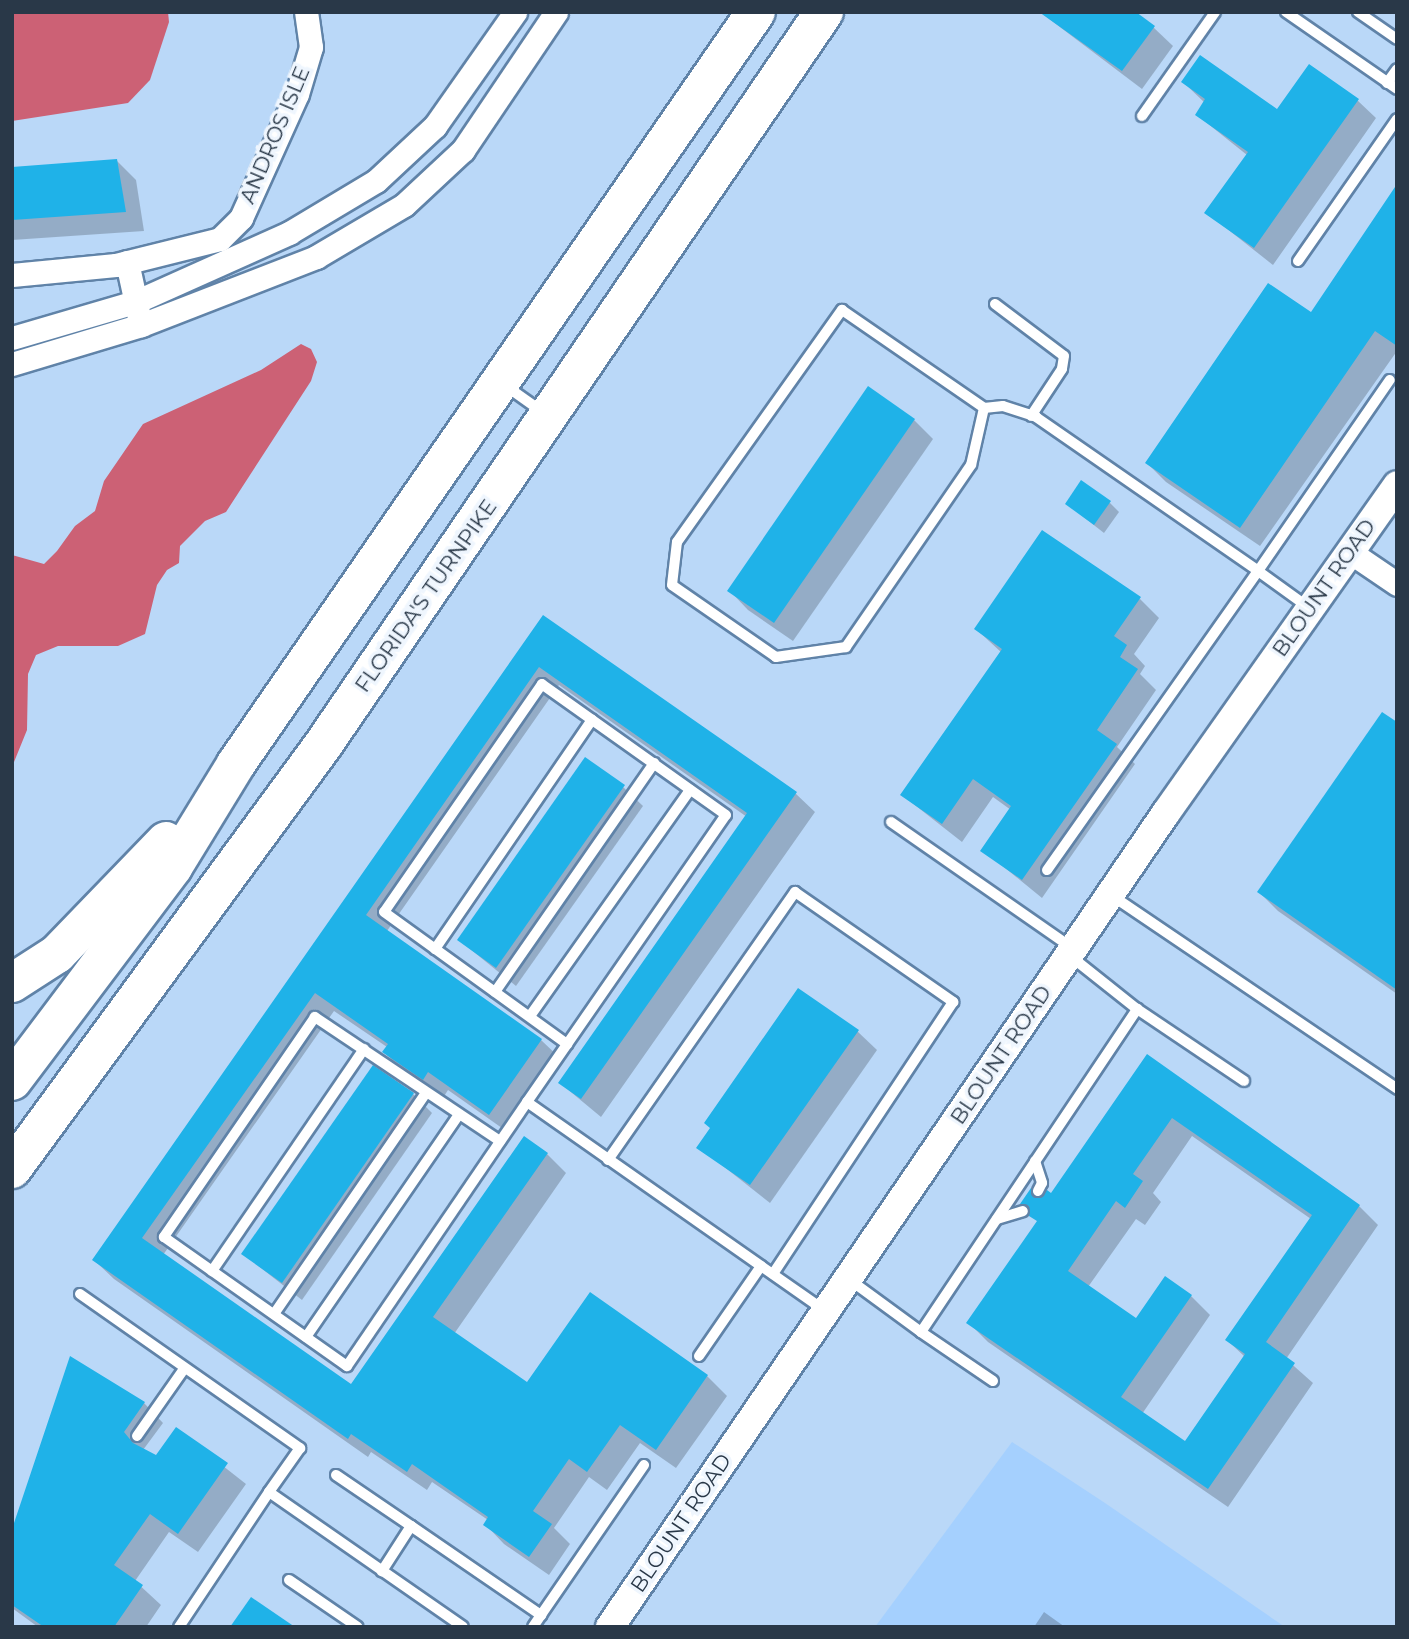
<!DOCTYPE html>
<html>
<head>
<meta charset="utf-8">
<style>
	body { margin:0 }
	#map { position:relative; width:1409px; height:1639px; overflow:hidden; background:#bad8f8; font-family:Montserrat,sans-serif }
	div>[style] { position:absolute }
	.built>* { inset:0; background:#a5d0fe }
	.water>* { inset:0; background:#cc6175 }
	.shadow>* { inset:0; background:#0003 }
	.building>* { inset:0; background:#1fb2e8 }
	.roads { filter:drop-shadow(2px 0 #6083a8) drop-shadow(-2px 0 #6083a8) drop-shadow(0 2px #6083a8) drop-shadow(0 -2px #6083a8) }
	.service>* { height:10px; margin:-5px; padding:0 5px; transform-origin:5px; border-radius:5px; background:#fff }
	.minor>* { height:23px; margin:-11.5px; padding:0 11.5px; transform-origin:11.5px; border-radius:11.5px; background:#fff }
	.tertiary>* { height:28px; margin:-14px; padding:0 14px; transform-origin:14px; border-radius:14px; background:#fff }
	.motorway>* { height:38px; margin:-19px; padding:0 19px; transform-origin:19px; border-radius:19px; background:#fff }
	span { translate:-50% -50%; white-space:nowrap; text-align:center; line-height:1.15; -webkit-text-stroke:7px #eff6fe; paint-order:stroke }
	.street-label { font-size:21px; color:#293848 }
	.frame { position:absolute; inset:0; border:14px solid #293848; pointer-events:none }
</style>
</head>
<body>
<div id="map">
	<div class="built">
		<div style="clip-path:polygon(1012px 1442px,1105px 1503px,1285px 1627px,875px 1627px)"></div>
	</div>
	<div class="water">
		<div style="clip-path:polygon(12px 12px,168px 12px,169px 22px,150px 80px,128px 103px,12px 121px)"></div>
		<div style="clip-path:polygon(301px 344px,311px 349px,317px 362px,311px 381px,226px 512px,205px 521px,180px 546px,179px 563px,167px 570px,157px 585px,145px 634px,118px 646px,58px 646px,36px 655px,28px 674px,27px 730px,12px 767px,12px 555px,44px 564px,57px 551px,75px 526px,95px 511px,104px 481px,143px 424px,261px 370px)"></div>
	</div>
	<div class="shadow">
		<div style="clip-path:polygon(1040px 12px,1153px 27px,1173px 46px,1142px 89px)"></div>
		<div style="clip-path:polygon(1183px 82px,1278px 112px,1357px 100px,1376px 118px,1273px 265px,1207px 213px,1247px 155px,1197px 115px,1205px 103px)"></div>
		<div style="clip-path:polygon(117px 161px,136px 180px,144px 231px,12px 240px,12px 168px)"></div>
		<div style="clip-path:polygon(1397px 205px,1397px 351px,1260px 546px,1166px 482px,1147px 463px,1311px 314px)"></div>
		<div style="clip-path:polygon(914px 420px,933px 439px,793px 641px,748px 610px,729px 590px)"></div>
		<div style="clip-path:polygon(1110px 503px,1119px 512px,1104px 533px,1067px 504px)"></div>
		<div style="clip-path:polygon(1140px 599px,1159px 618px,1134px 654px,1145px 666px,1140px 674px,1156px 690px,1117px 747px,1135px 764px,1042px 898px,983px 850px,1011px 810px,993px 797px,962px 842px,902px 795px,1002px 653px,976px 629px)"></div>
		<div style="clip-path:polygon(544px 617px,795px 793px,815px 812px,601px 1117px,560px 1083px,747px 817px,559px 685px,387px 931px,541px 1040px,561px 1059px,509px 1133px,448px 1090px,443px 1098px,403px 1071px,384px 1052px,387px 1047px,334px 1011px,163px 1255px,351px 1386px,547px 1154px,566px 1173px,454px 1334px,527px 1385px,590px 1295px,707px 1376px,727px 1396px,676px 1468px,640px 1443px,607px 1490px,589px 1477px,554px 1528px,570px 1544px,549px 1575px,504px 1544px,485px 1524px,488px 1520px,432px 1482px,427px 1490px,371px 1452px,368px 1457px,114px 1279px,94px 1260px)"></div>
		<div style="clip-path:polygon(1397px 724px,1397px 994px,1278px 911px,1259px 892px)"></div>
		<div style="clip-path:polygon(623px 787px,643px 806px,516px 986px,459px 940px)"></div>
		<div style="clip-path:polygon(857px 1031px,877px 1050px,770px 1203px,699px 1147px,712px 1128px)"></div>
		<div style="clip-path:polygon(evenodd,1147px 1057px,1359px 1206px,1378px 1225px,1286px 1359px,1313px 1383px,1228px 1507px,988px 1342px,969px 1323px,1038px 1222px,1022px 1203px,1031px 1191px,1038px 1198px,1052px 1196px,1147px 1057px,1192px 1136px,1311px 1219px,1227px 1340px,1245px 1357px,1185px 1444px,1142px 1414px,1210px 1315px,1191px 1296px,1137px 1321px,1088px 1287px,1136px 1219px,1145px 1225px,1161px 1202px,1153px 1193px,1192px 1136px)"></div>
		<div style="clip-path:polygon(413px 1094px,432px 1113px,302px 1300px,243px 1254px)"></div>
		<div style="clip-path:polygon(144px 1403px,163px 1423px,143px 1450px,157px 1457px,176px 1429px,246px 1484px,198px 1552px,169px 1532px,135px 1581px,161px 1605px,146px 1627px,38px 1627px,12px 1608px,12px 1537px)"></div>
		<div style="clip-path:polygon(1044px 1612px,1065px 1627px,1034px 1627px)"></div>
	</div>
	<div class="building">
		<div style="clip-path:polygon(1039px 12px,1136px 12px,1155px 26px,1122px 71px)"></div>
		<div style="clip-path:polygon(1200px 55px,1277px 109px,1309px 64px,1359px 99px,1254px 248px,1204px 213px,1248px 152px,1195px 115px,1205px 99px,1181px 82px)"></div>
		<div style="clip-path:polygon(117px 159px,126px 212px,12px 220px,12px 167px)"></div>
		<div style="clip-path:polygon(1397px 184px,1397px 346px,1375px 331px,1240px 528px,1145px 463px,1268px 283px,1311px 312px)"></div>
		<div style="clip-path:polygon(868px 386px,915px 419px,774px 623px,727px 591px)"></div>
		<div style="clip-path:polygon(1081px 480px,1111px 501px,1094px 525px,1065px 504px)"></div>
		<div style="clip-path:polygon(1042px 530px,1141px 597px,1114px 636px,1127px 645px,1120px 657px,1138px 669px,1097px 730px,1117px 744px,1022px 880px,980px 851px,1011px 806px,973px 779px,942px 824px,900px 795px,1002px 649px,974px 629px)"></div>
		<div style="clip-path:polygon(543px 615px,797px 792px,581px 1099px,558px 1083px,747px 813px,539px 667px,366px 915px,542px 1039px,489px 1115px,428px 1072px,423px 1080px,382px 1052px,388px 1044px,315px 993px,142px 1238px,351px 1384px,524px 1136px,548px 1153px,433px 1317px,527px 1382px,590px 1292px,708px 1375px,656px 1450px,620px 1425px,587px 1472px,569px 1459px,533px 1511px,552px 1524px,529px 1557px,483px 1525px,488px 1517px,412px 1464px,407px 1472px,351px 1434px,348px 1439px,92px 1260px)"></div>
		<div style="clip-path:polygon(1382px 712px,1397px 722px,1397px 990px,1257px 892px)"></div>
		<div style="clip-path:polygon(585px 757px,625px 785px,496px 968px,457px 940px)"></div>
		<div style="clip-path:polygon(798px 988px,859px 1030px,750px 1185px,696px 1148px,710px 1128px,704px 1123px)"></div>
		<div style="clip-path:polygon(evenodd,1147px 1054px,1360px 1205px,1266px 1342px,1295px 1363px,1208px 1489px,966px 1323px,1037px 1221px,1029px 1216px,1029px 1206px,1020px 1204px,1031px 1188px,1035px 1198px,1047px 1190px,1051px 1193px,1147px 1054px,1172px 1118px,1312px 1215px,1225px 1340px,1245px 1354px,1185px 1441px,1121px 1397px,1192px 1295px,1165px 1276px,1136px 1318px,1068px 1271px,1116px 1201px,1125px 1208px,1143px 1181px,1133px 1174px,1172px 1118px)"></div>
		<div style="clip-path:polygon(373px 1065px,414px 1093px,282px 1283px,241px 1254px)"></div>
		<div style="clip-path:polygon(70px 1356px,145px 1402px,124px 1432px,133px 1443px,156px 1455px,176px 1427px,228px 1463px,178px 1534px,150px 1514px,114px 1565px,143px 1585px,114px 1627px,44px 1627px,12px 1605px,12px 1529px)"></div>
		<div style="clip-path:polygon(251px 1597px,295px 1627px,230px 1627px)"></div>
	</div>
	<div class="roads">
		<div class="service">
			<div style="left:1286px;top:12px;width:135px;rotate:34.7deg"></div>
			<div style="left:1358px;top:12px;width:47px;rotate:34.7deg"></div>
			<div style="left:1387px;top:83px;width:17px;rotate:-54deg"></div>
			<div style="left:1142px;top:116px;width:127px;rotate:-54.9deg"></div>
			<div style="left:1298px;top:261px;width:173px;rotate:-55.1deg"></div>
			<div style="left:995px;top:304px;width:86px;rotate:37deg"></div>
			<div style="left:1064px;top:356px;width:13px;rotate:99deg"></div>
			<div style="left:1062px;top:369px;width:56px;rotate:123.4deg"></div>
			<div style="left:506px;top:386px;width:47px;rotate:35.4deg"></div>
			<div style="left:984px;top:408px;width:58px;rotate:102.8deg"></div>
			<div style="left:971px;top:465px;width:221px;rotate:124.5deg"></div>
			<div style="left:846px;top:647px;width:71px;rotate:171.9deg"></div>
			<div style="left:776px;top:657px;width:126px;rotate:-145.3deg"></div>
			<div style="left:672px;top:585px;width:43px;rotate:-83.4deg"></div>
			<div style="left:677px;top:542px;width:285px;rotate:-54.6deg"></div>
			<div style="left:842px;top:310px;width:173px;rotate:34.6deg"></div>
			<div style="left:984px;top:408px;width:19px;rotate:-6deg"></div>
			<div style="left:1003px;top:406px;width:35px;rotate:18deg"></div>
			<div style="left:1036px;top:417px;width:270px;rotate:34.7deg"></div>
			<div style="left:1258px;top:571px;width:366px;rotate:125.2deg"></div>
			<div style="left:1308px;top:607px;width:62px;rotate:-144.2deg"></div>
			<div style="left:1258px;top:571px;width:232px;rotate:-55.4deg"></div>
			<div style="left:891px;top:822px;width:219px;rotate:34.8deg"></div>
			<div style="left:1111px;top:895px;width:346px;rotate:34.1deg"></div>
			<div style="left:435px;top:949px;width:278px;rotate:-55.6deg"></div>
			<div style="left:1069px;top:955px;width:87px;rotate:38.5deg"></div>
			<div style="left:495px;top:992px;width:279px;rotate:-55.2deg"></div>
			<div style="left:530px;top:1016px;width:277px;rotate:-54.7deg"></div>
			<div style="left:527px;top:1102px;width:349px;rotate:-55.3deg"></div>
			<div style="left:726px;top:815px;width:226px;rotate:-144.6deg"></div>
			<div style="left:542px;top:684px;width:277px;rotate:124.7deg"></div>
			<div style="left:384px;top:912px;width:226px;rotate:35.8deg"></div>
			<div style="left:500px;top:1141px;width:223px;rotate:-146.2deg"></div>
			<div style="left:315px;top:1017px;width:267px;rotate:124.5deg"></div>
			<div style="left:164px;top:1237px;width:224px;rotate:35.2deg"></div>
			<div style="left:347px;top:1366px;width:320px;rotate:-55.7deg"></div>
			<div style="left:527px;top:1102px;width:286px;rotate:35deg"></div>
			<div style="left:608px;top:1160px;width:327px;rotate:-55.1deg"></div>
			<div style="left:795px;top:892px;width:193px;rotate:34.8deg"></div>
			<div style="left:953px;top:1002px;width:326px;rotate:123.5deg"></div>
			<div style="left:1035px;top:1161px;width:23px;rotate:72deg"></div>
			<div style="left:1042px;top:1183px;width:9px;rotate:117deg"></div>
			<div style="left:997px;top:1219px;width:27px;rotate:-17deg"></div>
			<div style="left:212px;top:1271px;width:269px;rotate:-55.6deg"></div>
			<div style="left:850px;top:1280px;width:88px;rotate:36.2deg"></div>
			<div style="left:80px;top:1294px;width:269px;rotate:35deg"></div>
			<div style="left:300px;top:1448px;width:54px;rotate:125.2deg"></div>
			<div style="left:269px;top:1492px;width:236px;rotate:34.8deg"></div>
			<div style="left:274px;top:1314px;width:268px;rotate:-55.5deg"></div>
			<div style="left:306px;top:1337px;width:270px;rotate:-55.5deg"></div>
			<div style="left:699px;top:1356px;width:109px;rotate:-55.4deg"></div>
			<div style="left:761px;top:1266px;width:77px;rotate:34.9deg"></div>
			<div style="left:993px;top:1381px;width:87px;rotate:-145.8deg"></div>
			<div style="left:921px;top:1332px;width:389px;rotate:-56.2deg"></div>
			<div style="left:1137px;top:1009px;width:129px;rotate:33.9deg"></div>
			<div style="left:137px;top:1436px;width:82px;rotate:-55deg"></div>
			<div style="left:336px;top:1475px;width:91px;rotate:34.2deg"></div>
			<div style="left:411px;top:1526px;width:54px;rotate:122.8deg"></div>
			<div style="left:411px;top:1526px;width:158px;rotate:34.4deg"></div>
			<div style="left:541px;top:1615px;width:14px;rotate:124deg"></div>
			<div style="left:289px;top:1580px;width:83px;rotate:34.3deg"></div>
			<div style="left:541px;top:1615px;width:182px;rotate:-55.5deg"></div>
			<div style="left:179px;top:1627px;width:162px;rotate:-56.3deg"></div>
		</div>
		<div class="minor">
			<div style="left:127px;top:262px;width:56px;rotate:77.7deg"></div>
			<div style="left:12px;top:275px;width:104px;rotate:-5.5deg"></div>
			<div style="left:116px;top:265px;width:107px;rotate:-14deg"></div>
			<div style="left:220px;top:239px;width:30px;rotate:-45deg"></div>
			<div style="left:241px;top:218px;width:136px;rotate:-65.7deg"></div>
			<div style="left:297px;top:94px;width:49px;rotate:-73.4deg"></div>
			<div style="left:311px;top:47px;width:35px;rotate:-98deg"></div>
			<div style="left:12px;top:338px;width:128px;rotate:-16.3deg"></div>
			<div style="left:135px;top:302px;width:169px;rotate:-24.1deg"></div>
			<div style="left:289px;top:233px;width:101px;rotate:-30.9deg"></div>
			<div style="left:376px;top:181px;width:81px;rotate:-43deg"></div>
			<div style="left:435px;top:126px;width:139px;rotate:-54.9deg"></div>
			<div style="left:12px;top:364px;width:135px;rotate:-16.8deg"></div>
			<div style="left:141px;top:325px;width:188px;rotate:-21.2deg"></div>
			<div style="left:316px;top:257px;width:102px;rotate:-30.6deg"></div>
			<div style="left:404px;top:205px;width:81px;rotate:-43deg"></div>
			<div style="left:463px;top:150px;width:166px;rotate:-56deg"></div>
			<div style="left:1350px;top:552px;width:57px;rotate:34.2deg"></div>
		</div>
		<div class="tertiary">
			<div style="left:610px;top:1627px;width:986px;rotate:-55.67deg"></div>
			<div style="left:1166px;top:813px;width:401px;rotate:-54.8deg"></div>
		</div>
		<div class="motorway">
			<div style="left:12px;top:983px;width:54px;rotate:-32.8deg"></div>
			<div style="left:57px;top:954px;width:157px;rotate:-46deg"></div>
			<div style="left:12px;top:1081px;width:268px;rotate:-53deg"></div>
			<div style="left:173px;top:867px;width:121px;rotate:-58.5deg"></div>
			<div style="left:236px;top:764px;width:914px;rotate:-55.34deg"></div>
			<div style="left:12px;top:1169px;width:526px;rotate:-53.74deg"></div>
			<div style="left:323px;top:745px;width:888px;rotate:-55.65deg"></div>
		</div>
	</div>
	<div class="street-label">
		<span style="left:275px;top:135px;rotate:-67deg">ANDROS ISLE</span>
		<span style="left:1324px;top:588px;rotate:-55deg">BLOUNT ROAD</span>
		<span style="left:426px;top:596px;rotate:-55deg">FLORIDA'S TURNPIKE</span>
		<span style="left:1001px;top:1055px;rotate:-56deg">BLOUNT ROAD</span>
		<span style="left:681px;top:1523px;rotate:-56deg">BLOUNT ROAD</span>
	</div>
	<div class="frame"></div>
</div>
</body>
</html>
